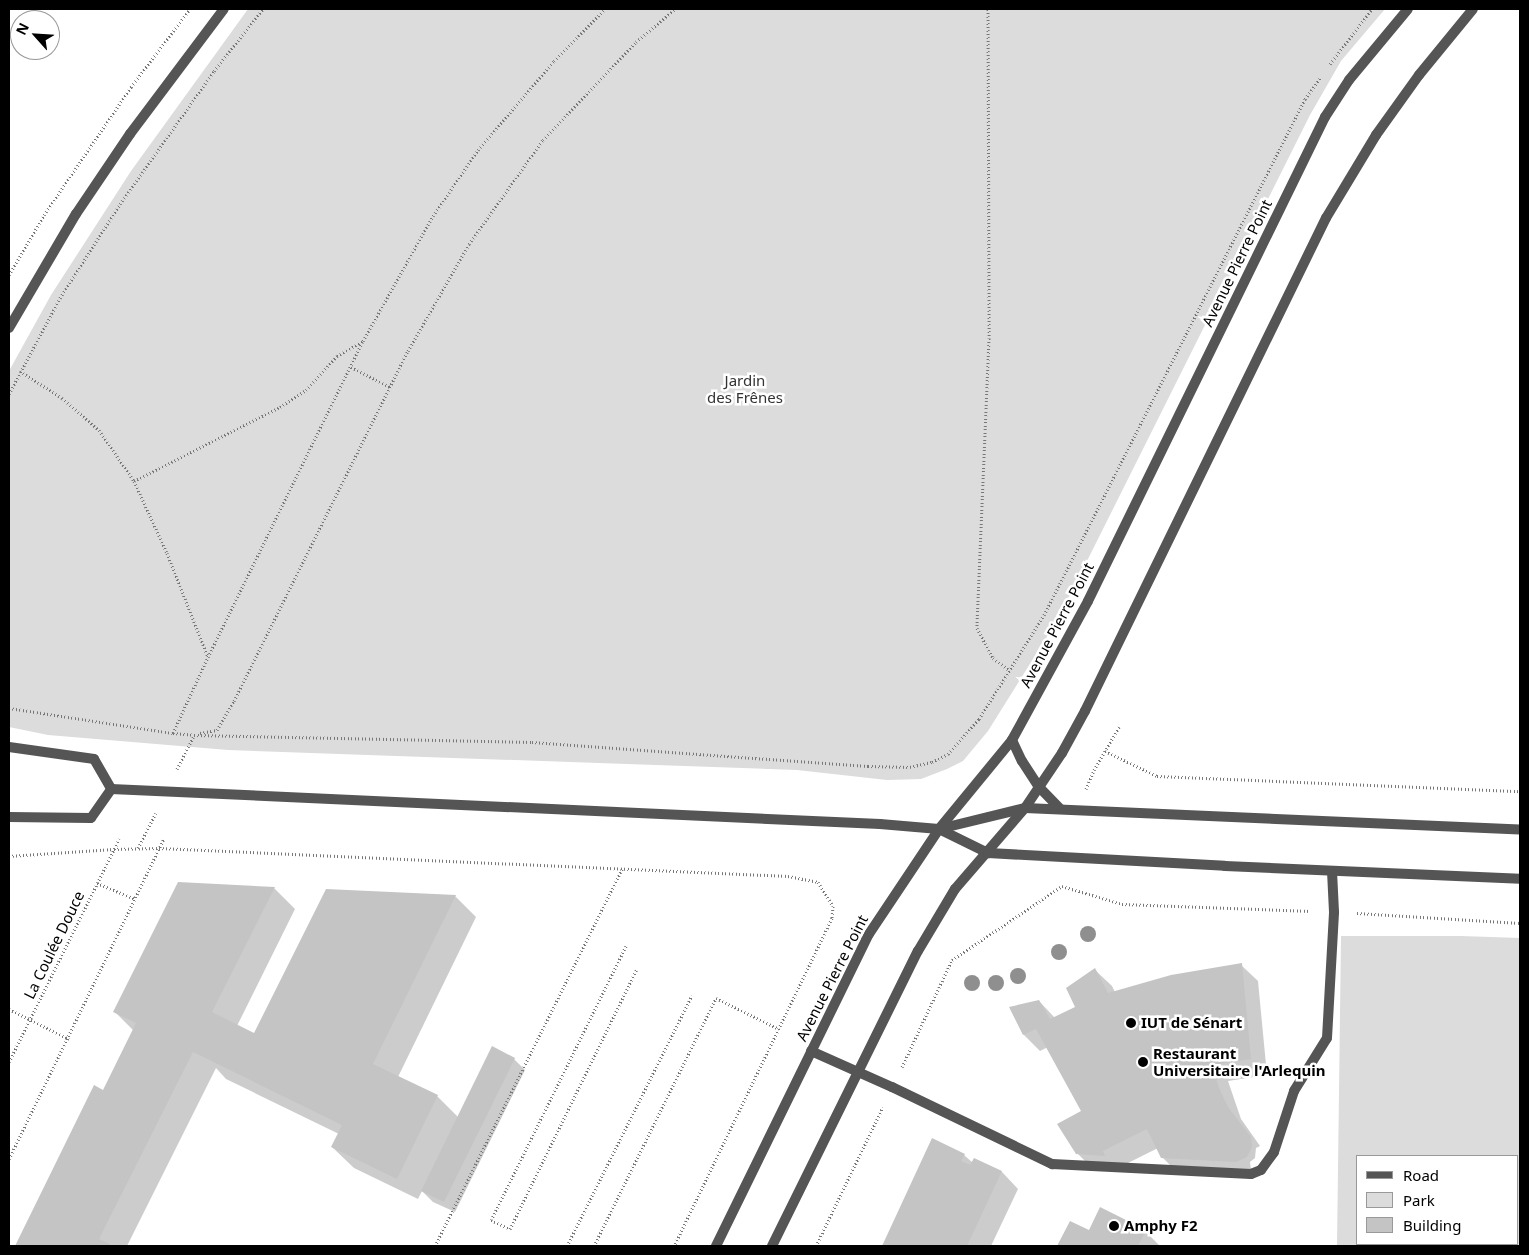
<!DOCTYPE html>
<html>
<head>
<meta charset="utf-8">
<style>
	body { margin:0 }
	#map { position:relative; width:1529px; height:1255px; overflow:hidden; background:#fff; font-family:"Noto Sans",sans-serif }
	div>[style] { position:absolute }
	.green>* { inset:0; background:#dcdcdc }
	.shadow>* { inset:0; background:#0003 }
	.building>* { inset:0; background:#c4c4c4 }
	.path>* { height:3px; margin-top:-1.5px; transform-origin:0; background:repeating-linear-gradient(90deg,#777 0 1px,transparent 0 3.5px) }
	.service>* { height:10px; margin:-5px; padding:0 5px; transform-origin:5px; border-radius:5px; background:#555 }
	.tertiary>* { height:10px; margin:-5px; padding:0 5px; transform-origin:5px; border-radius:5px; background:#555 }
	.trees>* { width:16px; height:16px; margin:-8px; border-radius:50%; background:#8f8f8f }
	.dots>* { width:14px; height:14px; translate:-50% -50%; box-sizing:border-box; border:2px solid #fff; border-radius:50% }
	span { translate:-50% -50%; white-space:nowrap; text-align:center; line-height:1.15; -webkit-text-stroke:5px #fff; paint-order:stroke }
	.street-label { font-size:15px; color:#000 }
	.park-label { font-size:15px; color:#333 }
	.poi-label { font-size:15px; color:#000; font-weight:700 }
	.left { translate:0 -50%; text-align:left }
	.frame { position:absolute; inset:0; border:10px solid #000; pointer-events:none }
	.legend { position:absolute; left:1356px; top:1155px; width:162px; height:90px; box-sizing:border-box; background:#fff; border:1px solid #999; margin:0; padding:6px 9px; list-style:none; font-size:15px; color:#000 }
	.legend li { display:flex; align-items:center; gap:10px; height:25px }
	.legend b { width:25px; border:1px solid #999 }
	.north { position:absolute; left:10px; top:10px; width:50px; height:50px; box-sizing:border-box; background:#fff; border:1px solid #999; border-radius:50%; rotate:296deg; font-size:14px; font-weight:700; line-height:20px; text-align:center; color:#000 }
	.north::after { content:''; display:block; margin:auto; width:18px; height:22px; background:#000; clip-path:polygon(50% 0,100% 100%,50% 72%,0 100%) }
</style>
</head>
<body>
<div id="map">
	<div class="green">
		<div style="clip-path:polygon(248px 9px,1385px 9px,1341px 61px,1310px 115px,1058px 619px,988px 731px,963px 761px,947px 769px,921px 779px,887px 780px,797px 770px,228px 750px,48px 735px,9px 727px,9px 371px,51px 295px,131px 171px)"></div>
		<div style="clip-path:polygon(evenodd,1341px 936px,1461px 936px,1520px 938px,1520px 1246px,1337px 1246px,1341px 936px,1358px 1156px,1518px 1156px,1518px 1244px,1358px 1244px,1358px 1156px)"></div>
	</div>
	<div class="shadow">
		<div style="clip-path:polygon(274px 888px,295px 909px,237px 1026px,255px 1035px,455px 896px,476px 917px,398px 1077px,437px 1096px,458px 1117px,514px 1059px,525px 1070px,455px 1212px,433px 1202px,422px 1191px,418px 1199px,354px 1168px,332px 1147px,339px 1134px,226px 1079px,216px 1068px,127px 1246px,16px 1246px,95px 1087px,104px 1091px,134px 1031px,115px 1012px)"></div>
		<div style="clip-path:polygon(1241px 965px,1258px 981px,1267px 1075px,1228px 1081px,1241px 1119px,1260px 1146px,1256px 1148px,1255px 1158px,1250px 1162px,1252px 1178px,1179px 1174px,1162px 1157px,1158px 1148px,1118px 1168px,1094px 1170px,1077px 1153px,1083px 1112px,1048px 1047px,1040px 1051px,1024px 1035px,1011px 1008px,1039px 1001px,1055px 1018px,1076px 1008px,1095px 970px,1112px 986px,1115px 992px)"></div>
		<div style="clip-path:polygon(933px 1140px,964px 1155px,973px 1163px,974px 1160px,1002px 1172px,1018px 1189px,991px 1246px,883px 1246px)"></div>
		<div style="clip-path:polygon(1070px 1223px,1089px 1232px,1145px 1231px,1160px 1246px,1059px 1246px)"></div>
	</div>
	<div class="building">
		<div style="clip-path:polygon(178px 882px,275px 887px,212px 1012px,254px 1033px,326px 889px,456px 895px,373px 1064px,438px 1095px,397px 1179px,331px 1147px,342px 1125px,193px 1052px,99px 1239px,110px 1244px,109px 1246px,15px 1246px,94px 1085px,103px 1090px,136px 1023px,113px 1012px)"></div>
		<div style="clip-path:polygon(1242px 963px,1251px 1059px,1212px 1065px,1219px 1088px,1228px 1107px,1251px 1137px,1252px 1147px,1247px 1157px,1236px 1162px,1161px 1158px,1147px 1129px,1103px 1151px,1105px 1156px,1076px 1154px,1057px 1124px,1081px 1111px,1036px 1029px,1023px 1035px,1009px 1007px,1039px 1000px,1050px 1019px,1075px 1007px,1066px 988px,1095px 968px,1108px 993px,1171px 975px)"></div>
		<div style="clip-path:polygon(492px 1046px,515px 1058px,444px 1202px,421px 1191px)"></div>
		<div style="clip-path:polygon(932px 1138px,965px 1154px,961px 1161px,970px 1165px,974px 1158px,1002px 1171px,967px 1246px,882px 1246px)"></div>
		<div style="clip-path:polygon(1100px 1207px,1146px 1230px,1138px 1246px,1057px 1246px,1070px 1221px,1089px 1230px)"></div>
	</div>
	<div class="path">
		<div style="left:988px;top:9px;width:329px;rotate:89.8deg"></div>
		<div style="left:989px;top:338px;width:290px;rotate:92.4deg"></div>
		<div style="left:977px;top:628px;width:34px;rotate:62deg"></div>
		<div style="left:993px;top:658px;width:20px;rotate:37deg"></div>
		<div style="left:1330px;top:64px;width:69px;rotate:-52.6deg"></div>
		<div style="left:9px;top:275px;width:69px;rotate:-59.7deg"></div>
		<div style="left:44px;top:215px;width:155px;rotate:-55.8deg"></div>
		<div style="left:131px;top:87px;width:98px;rotate:-52.9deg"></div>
		<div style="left:351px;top:367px;width:44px;rotate:27.1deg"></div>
		<div style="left:20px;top:371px;width:50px;rotate:32.7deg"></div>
		<div style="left:62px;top:398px;width:49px;rotate:40.9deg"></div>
		<div style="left:99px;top:430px;width:62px;rotate:55.5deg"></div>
		<div style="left:134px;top:481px;width:79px;rotate:65.4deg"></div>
		<div style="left:167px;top:553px;width:112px;rotate:68.5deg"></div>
		<div style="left:9px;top:394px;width:109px;rotate:-62deg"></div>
		<div style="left:60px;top:298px;width:112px;rotate:-57.4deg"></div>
		<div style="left:120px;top:204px;width:163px;rotate:-54.7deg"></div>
		<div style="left:214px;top:71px;width:79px;rotate:-51.7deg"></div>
		<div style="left:134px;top:481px;width:164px;rotate:-26.9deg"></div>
		<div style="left:280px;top:407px;width:31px;rotate:-33deg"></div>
		<div style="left:306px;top:390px;width:46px;rotate:-47.6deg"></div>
		<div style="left:337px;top:356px;width:30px;rotate:-30deg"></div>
		<div style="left:9px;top:708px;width:166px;rotate:8.7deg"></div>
		<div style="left:173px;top:733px;width:21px;rotate:5deg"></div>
		<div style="left:194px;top:735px;width:338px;rotate:1.2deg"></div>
		<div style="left:532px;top:742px;width:337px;rotate:4.1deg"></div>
		<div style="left:868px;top:766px;width:42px;rotate:1.4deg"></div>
		<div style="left:910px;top:767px;width:23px;rotate:-13deg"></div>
		<div style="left:932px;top:762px;width:18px;rotate:-27deg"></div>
		<div style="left:948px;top:754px;width:47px;rotate:-48.5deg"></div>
		<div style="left:979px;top:719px;width:123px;rotate:-58deg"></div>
		<div style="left:1044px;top:615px;width:578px;rotate:-63.17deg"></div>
		<div style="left:1305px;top:99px;width:27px;rotate:-54deg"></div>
		<div style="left:173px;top:733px;width:84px;rotate:-65.3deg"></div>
		<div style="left:208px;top:657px;width:352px;rotate:-63.9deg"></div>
		<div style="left:363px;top:341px;width:143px;rotate:-60.8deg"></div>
		<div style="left:433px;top:216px;width:80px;rotate:-55.7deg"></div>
		<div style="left:478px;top:150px;width:117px;rotate:-49.5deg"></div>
		<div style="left:554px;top:61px;width:73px;rotate:-45.6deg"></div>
		<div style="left:200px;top:733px;width:17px;rotate:-10deg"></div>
		<div style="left:217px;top:730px;width:34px;rotate:-60deg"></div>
		<div style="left:234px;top:701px;width:391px;rotate:-63.6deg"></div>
		<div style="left:408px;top:351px;width:123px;rotate:-60.3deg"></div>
		<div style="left:469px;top:244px;width:128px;rotate:-54.6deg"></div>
		<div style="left:543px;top:140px;width:135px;rotate:-46.5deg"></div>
		<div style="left:636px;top:42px;width:51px;rotate:-40.2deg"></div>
		<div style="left:1105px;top:751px;width:58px;rotate:25.7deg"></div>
		<div style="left:1157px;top:776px;width:363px;rotate:2.4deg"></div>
		<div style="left:177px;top:769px;width:38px;rotate:-63deg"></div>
		<div style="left:1086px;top:789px;width:21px;rotate:-67deg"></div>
		<div style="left:1094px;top:770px;width:50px;rotate:-59.8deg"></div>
		<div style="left:138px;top:848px;width:39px;rotate:-63deg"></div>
		<div style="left:9px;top:856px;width:105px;rotate:-3.8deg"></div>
		<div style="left:114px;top:849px;width:45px;rotate:-1.3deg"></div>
		<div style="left:159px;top:848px;width:630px;rotate:2.55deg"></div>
		<div style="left:788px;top:876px;width:31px;rotate:11deg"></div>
		<div style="left:818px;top:882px;width:28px;rotate:58deg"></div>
		<div style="left:833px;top:906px;width:12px;rotate:95deg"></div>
		<div style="left:832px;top:918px;width:364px;rotate:115.7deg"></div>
		<div style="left:97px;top:883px;width:41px;rotate:22.8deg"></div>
		<div style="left:1062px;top:886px;width:63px;rotate:16.7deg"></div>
		<div style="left:1122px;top:904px;width:189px;rotate:2.1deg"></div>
		<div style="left:1357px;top:913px;width:163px;rotate:3.5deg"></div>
		<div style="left:626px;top:946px;width:305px;rotate:116.2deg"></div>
		<div style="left:491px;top:1220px;width:21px;rotate:25deg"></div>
		<div style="left:510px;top:1229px;width:289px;rotate:-64deg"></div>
		<div style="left:9px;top:1009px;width:67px;rotate:26.6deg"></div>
		<div style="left:9px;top:1062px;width:249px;rotate:-63.7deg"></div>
		<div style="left:902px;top:1067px;width:118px;rotate:-65deg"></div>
		<div style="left:952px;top:960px;width:133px;rotate:-33.9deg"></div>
		<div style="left:9px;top:1159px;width:356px;rotate:-64.2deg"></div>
		<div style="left:435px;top:1246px;width:421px;rotate:-63.6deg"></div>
		<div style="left:567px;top:1246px;width:280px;rotate:-63.5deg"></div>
		<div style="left:594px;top:1246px;width:276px;rotate:-63.8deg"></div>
		<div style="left:716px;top:998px;width:70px;rotate:26.2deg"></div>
		<div style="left:816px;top:1246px;width:154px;rotate:-64.3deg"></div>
	</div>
	<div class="service">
		<div style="left:811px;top:1051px;width:89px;rotate:24deg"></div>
		<div style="left:892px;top:1087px;width:178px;rotate:25.7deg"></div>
		<div style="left:1052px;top:1164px;width:199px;rotate:2.9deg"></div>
		<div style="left:1251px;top:1174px;width:11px;rotate:-22deg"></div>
		<div style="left:1261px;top:1170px;width:22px;rotate:-54deg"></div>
		<div style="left:1274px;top:1152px;width:64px;rotate:-71.8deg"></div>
		<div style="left:1294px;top:1091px;width:62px;rotate:-58.1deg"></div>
		<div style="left:1327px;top:1038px;width:126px;rotate:-86.8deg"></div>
		<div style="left:1334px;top:912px;width:41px;rotate:-92.8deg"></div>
		<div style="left:772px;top:1246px;width:329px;rotate:-63.7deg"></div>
		<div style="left:918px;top:951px;width:72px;rotate:-59.2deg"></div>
		<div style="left:955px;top:889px;width:107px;rotate:-49.2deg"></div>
		<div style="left:1025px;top:808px;width:66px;rotate:-56.1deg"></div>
		<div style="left:1062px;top:753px;width:48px;rotate:-61.3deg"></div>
		<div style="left:1085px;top:711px;width:549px;rotate:-63.95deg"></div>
		<div style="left:1326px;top:218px;width:97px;rotate:-58.9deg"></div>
		<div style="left:1376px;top:135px;width:74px;rotate:-54.4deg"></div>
		<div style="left:1419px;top:75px;width:85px;rotate:-50.7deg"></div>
	</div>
	<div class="tertiary">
		<div style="left:9px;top:328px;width:132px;rotate:-59.6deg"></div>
		<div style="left:76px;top:214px;width:97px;rotate:-56deg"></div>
		<div style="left:130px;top:134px;width:156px;rotate:-53.1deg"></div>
		<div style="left:1012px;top:740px;width:23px;rotate:65deg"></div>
		<div style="left:1022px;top:761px;width:31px;rotate:57deg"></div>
		<div style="left:1039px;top:787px;width:30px;rotate:46deg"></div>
		<div style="left:9px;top:747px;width:86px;rotate:8deg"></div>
		<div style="left:94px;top:759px;width:34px;rotate:60deg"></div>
		<div style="left:111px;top:789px;width:770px;rotate:2.61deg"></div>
		<div style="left:880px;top:824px;width:59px;rotate:4.8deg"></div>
		<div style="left:939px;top:829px;width:89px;rotate:-13.7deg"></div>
		<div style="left:1025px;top:808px;width:495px;rotate:2.5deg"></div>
		<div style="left:9px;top:817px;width:82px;rotate:0.7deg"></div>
		<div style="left:91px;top:818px;width:35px;rotate:-55deg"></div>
		<div style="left:939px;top:829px;width:55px;rotate:26.1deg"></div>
		<div style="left:988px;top:853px;width:237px;rotate:3.1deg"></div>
		<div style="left:1225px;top:866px;width:295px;rotate:2.5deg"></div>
		<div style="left:716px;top:1246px;width:347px;rotate:-63.9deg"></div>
		<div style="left:869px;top:934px;width:126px;rotate:-56.3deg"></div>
		<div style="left:939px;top:829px;width:115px;rotate:-50.6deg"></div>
		<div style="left:1012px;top:740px;width:158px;rotate:-61.3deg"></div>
		<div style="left:1088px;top:601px;width:539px;rotate:-63.91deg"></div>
		<div style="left:1325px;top:117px;width:44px;rotate:-57deg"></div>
		<div style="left:1349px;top:80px;width:92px;rotate:-50.3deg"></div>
	</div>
	<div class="trees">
		<div style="left:1088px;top:934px"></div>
		<div style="left:1059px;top:952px"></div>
		<div style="left:1018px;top:976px"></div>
		<div style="left:972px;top:983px"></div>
		<div style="left:996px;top:983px"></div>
	</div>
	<div class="dots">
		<div style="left:1131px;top:1023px;background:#000"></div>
		<div style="left:1143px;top:1062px;background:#000"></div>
		<div style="left:1114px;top:1226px;background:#000"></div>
	</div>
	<div class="street-label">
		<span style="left:1237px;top:263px;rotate:-64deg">Avenue Pierre Point</span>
		<span style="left:1057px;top:625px;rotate:-62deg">Avenue Pierre Point</span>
		<span style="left:54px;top:945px;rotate:-64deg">La Coulée Douce</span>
		<span style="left:832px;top:978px;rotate:-63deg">Avenue Pierre Point</span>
	</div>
	<div class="park-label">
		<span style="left:745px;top:389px">Jardin<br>des Frênes</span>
	</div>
	<div class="poi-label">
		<span class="left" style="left:1141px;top:1023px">IUT de Sénart</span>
		<span class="left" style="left:1153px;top:1062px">Restaurant<br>Universitaire l'Arlequin</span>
		<span class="left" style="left:1124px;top:1226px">Amphy F2</span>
	</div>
	<div class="frame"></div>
	<ul class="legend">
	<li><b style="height:6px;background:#555"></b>Road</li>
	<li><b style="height:14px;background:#dcdcdc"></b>Park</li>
	<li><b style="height:14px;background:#c4c4c4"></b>Building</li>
	</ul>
	<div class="north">N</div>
</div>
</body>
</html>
